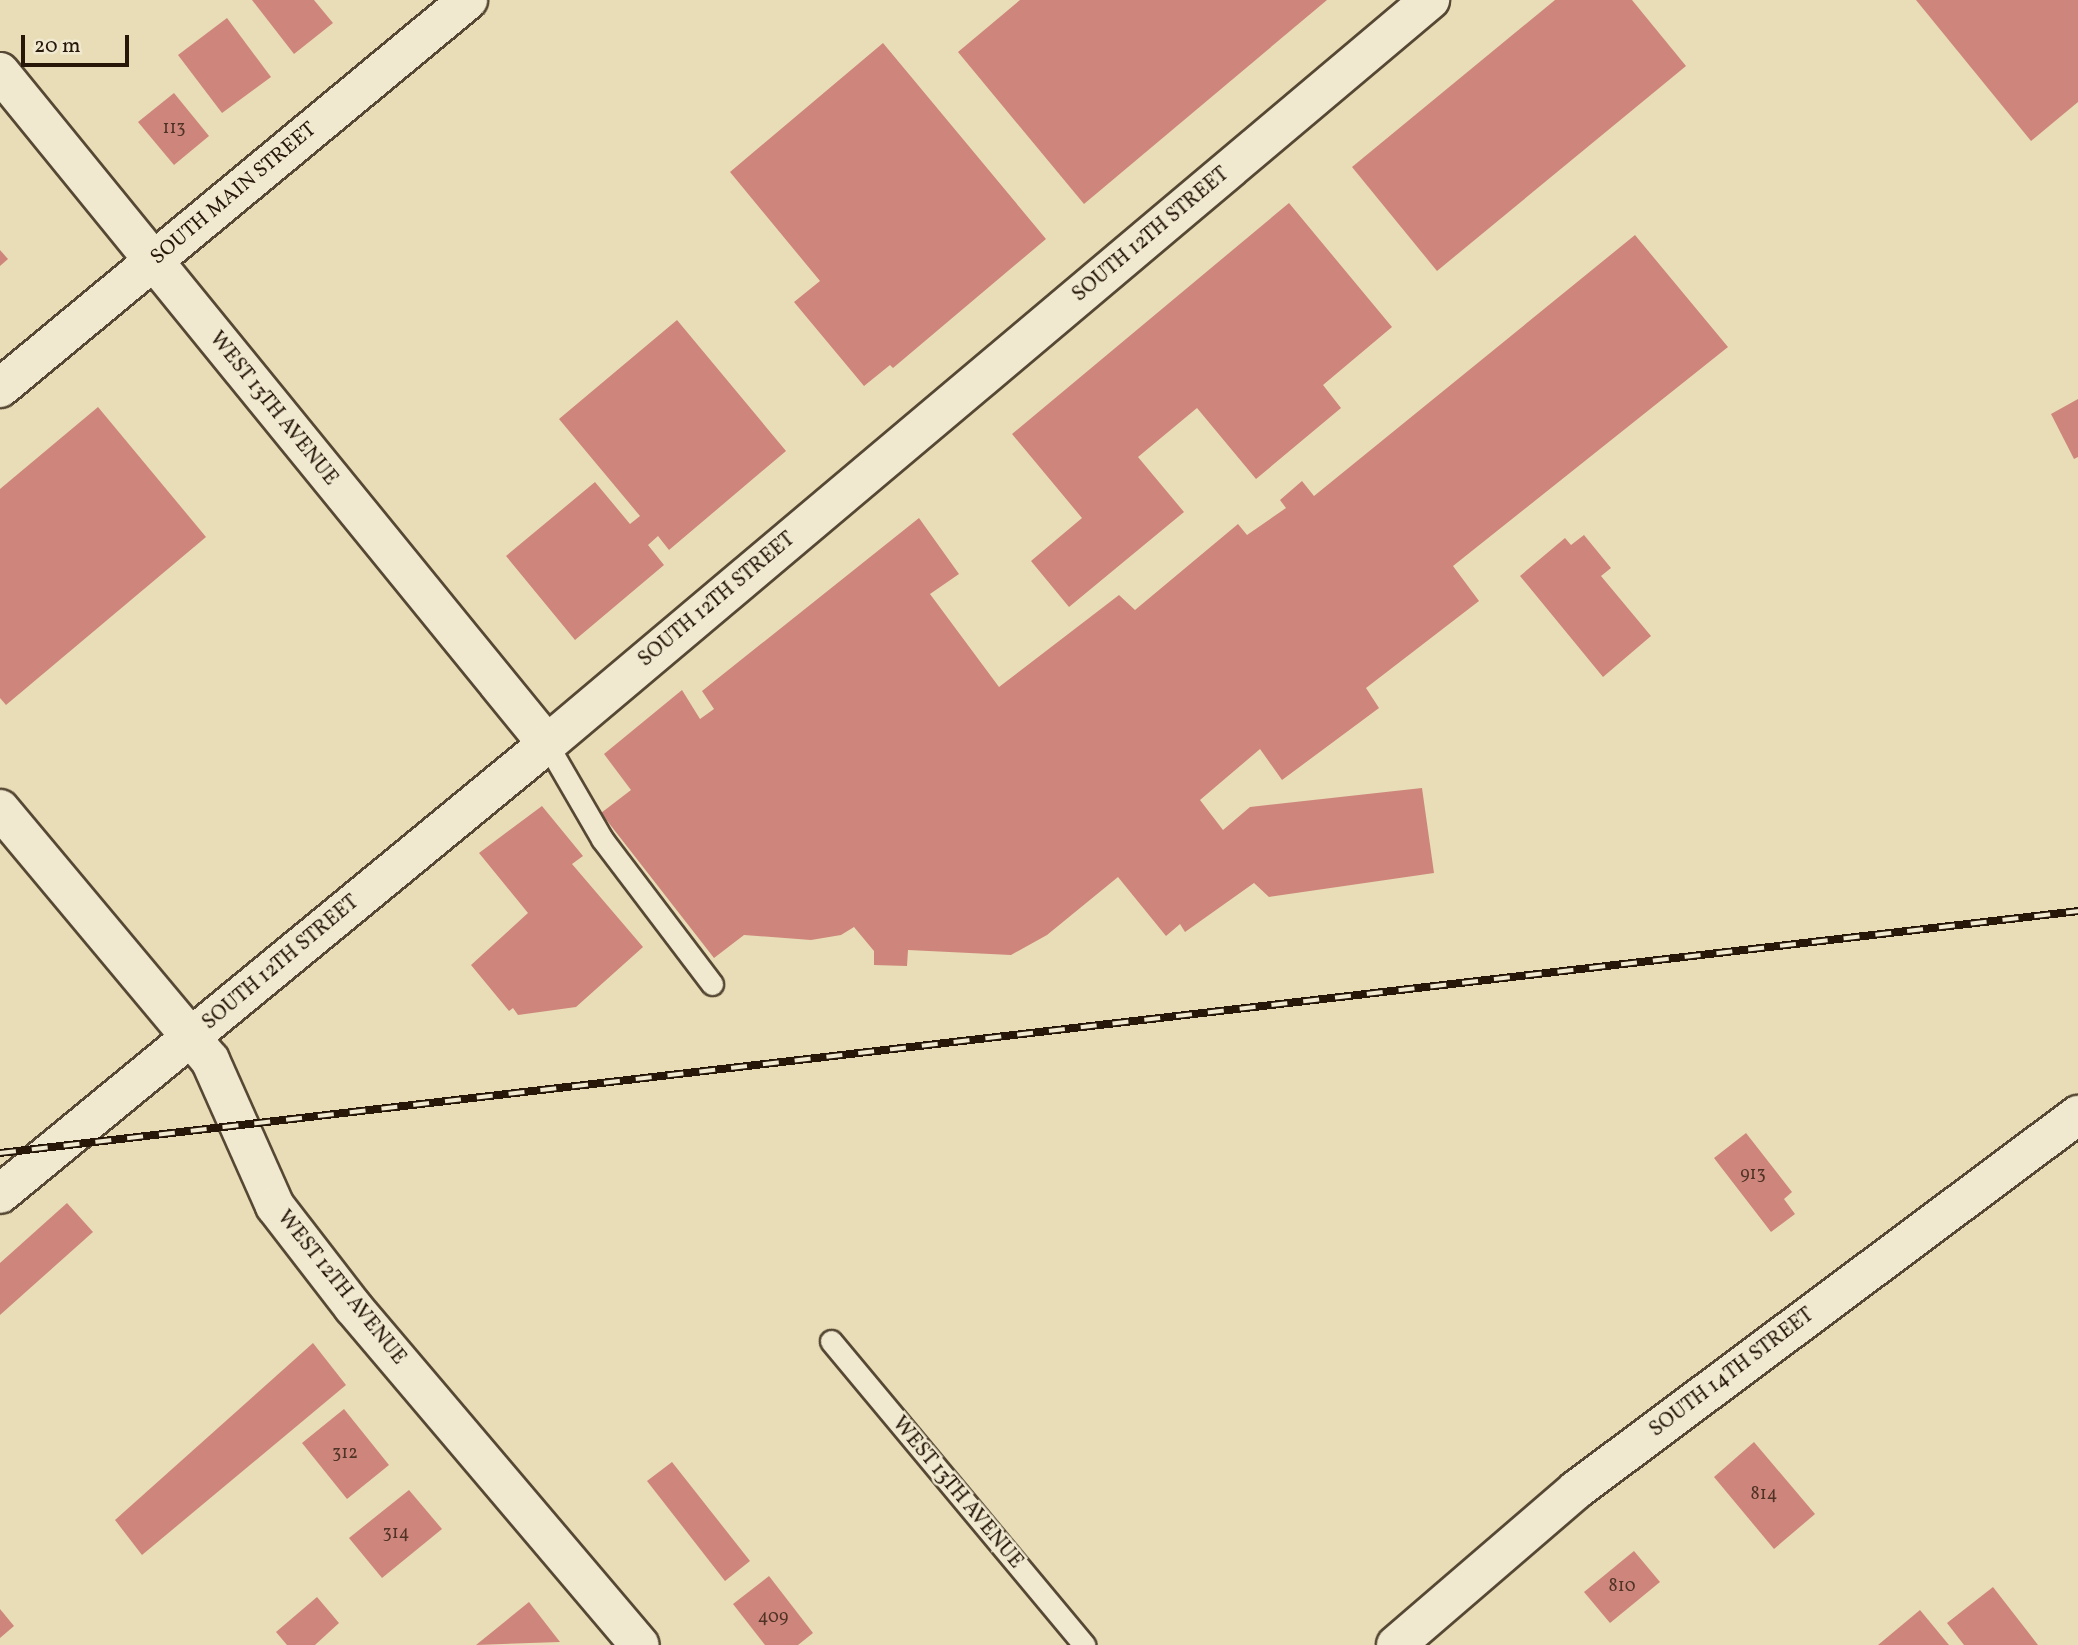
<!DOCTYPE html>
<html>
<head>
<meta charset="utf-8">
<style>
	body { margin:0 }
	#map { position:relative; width:2078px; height:1645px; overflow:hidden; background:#e8ddb6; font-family:Vollkorn,serif }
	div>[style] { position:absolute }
	.building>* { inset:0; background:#ce867c }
	.roads { filter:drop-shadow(2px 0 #564834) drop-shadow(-2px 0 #564834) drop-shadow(0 2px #564834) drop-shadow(0 -2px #564834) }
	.lane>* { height:21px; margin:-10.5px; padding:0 10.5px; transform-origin:10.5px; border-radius:10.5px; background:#f0e9d0 }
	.street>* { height:38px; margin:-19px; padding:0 19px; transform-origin:19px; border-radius:19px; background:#f0e9d0 }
	.secondary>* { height:38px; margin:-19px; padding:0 19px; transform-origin:19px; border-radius:19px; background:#f0e9d0 }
	.rail>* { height:8px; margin-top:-4px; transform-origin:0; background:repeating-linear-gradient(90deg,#f0e9d0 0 16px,#261709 0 32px); box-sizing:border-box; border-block:2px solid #261709 }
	span { translate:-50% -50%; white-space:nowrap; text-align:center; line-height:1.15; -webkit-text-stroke:5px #f0e9d0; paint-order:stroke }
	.number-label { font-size:18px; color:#503326 }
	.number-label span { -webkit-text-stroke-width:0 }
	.street-label { font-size:21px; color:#261709 }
	.scale { position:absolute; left:21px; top:35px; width:108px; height:32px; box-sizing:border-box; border:4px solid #261709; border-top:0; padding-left:9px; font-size:21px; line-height:24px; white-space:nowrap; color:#261709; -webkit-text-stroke:5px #f0e9d0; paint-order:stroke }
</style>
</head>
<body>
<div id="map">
	<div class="building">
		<div style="clip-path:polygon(252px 0,314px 0,333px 23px,294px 54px)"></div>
		<div style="clip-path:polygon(1020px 0,1327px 0,1084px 204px,958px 52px)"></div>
		<div style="clip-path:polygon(1555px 0,1632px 0,1686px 66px,1437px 271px,1352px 167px)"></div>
		<div style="clip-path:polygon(1916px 0,2078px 0,2078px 102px,2031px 141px)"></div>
		<div style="clip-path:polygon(227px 18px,271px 77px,222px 113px,178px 55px)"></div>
		<div style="clip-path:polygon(883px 43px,1046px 239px,893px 368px,890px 365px,864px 386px,794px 302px,820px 281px,730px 172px)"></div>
		<div style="clip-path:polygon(174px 93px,209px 136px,174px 165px,138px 122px)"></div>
		<div style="clip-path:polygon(1289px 203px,1392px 327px,1323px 385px,1341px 408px,1256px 479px,1197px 408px,1138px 457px,1184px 512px,1069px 607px,1031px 561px,1082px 518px,1012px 434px)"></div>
		<div style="clip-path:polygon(1635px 235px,1728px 347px,1453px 566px,1479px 601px,1366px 688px,1379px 708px,1282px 780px,1260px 749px,1200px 800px,1223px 830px,1250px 807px,1422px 788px,1434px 873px,1269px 897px,1254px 883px,1185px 932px,1180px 924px,1166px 936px,1118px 877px,1047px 935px,1011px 955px,908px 950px,907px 966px,874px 965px,874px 951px,854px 927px,841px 935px,811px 940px,744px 935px,714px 958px,601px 813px,631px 790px,604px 754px,682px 690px,700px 719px,714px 709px,702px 691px,919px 518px,959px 574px,930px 594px,999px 687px,1119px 595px,1135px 610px,1238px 524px,1247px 535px,1286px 508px,1280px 500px,1302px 481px,1314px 496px)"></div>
		<div style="clip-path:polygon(0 250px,8px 259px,0 266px)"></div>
		<div style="clip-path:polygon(677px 320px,786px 451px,669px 550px,658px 536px,648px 545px,664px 565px,575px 640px,506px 556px,595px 482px,630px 524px,640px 516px,559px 419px)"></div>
		<div style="clip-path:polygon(2078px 399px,2078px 457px,2074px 459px,2051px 414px)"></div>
		<div style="clip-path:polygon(98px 407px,206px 537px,6px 705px,0 698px,0 489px)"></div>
		<div style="clip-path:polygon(1584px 535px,1611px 568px,1601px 576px,1651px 636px,1603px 677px,1520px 576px,1565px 538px,1571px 545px)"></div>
		<div style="clip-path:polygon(542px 806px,583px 856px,572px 864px,643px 947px,576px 1007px,518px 1015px,513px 1008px,509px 1011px,471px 965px,528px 913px,479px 853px)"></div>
		<div style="clip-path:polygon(1746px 1133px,1792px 1192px,1784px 1199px,1795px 1214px,1771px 1232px,1714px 1158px)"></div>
		<div style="clip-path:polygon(67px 1203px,93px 1232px,0 1315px,0 1263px)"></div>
		<div style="clip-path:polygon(313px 1343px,346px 1385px,142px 1555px,115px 1520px)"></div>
		<div style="clip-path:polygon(344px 1409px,389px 1465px,347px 1499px,302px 1443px)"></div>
		<div style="clip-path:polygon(1754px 1442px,1815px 1514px,1774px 1549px,1714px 1477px)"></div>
		<div style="clip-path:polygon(672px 1462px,750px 1561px,725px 1581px,647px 1481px)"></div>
		<div style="clip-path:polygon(409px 1490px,442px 1529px,382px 1578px,349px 1538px)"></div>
		<div style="clip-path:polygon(1634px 1551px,1660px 1582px,1610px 1623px,1584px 1592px)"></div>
		<div style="clip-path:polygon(769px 1576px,813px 1633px,798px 1645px,765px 1645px,733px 1604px)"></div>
		<div style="clip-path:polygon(1993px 1587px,2038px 1645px,1964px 1645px,1947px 1623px)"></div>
		<div style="clip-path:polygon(317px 1597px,339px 1623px,315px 1645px,287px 1645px,276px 1632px)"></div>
		<div style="clip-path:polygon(529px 1602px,560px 1642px,476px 1645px)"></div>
		<div style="clip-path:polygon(0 1609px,14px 1626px,0 1638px)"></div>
		<div style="clip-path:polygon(1920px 1610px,1949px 1645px,1878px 1645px)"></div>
	</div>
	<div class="roads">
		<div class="lane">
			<div style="left:547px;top:744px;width:110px;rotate:59.9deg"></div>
			<div style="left:602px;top:839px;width:182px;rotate:52.8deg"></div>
			<div style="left:831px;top:1341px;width:396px;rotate:50.2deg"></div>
		</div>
		<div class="street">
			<div style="left:0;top:388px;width:608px;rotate:-39.66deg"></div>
			<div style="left:547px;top:744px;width:1155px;rotate:-40.12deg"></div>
			<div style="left:0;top:809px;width:327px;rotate:50.1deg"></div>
			<div style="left:210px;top:1060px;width:160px;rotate:66deg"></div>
			<div style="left:275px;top:1206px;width:128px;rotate:52.3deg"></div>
			<div style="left:353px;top:1307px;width:443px;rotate:49.7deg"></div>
			<div style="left:1396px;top:1645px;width:238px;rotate:-40.7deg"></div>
			<div style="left:1576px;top:1490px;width:627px;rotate:-36.76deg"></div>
		</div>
		<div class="secondary">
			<div style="left:0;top:72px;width:866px;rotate:50.85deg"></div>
			<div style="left:547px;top:744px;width:708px;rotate:140.56deg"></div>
		</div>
	</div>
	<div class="rail">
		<div style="left:0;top:1153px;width:2092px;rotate:-6.64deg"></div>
	</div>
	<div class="number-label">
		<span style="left:174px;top:129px">113</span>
		<span style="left:1753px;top:1175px">913</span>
		<span style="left:345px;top:1454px">312</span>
		<span style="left:1764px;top:1495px">814</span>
		<span style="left:396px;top:1534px">314</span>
		<span style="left:1622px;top:1587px">810</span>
		<span style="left:773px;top:1618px">409</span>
	</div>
	<div class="street-label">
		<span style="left:234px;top:194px;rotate:-40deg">SOUTH MAIN STREET</span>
		<span style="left:1151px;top:235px;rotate:-40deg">SOUTH 12TH STREET</span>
		<span style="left:273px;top:409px;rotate:51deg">WEST 13TH AVENUE</span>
		<span style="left:717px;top:600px;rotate:-40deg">SOUTH 12TH STREET</span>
		<span style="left:281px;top:963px;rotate:-40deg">SOUTH 12TH STREET</span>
		<span style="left:341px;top:1288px;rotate:51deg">WEST 12TH AVENUE</span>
		<span style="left:1732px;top:1373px;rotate:-37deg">SOUTH 14TH STREET</span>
		<span style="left:957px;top:1493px;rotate:50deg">WEST 13TH AVENUE</span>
	</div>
	<div class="scale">20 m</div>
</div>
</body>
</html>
